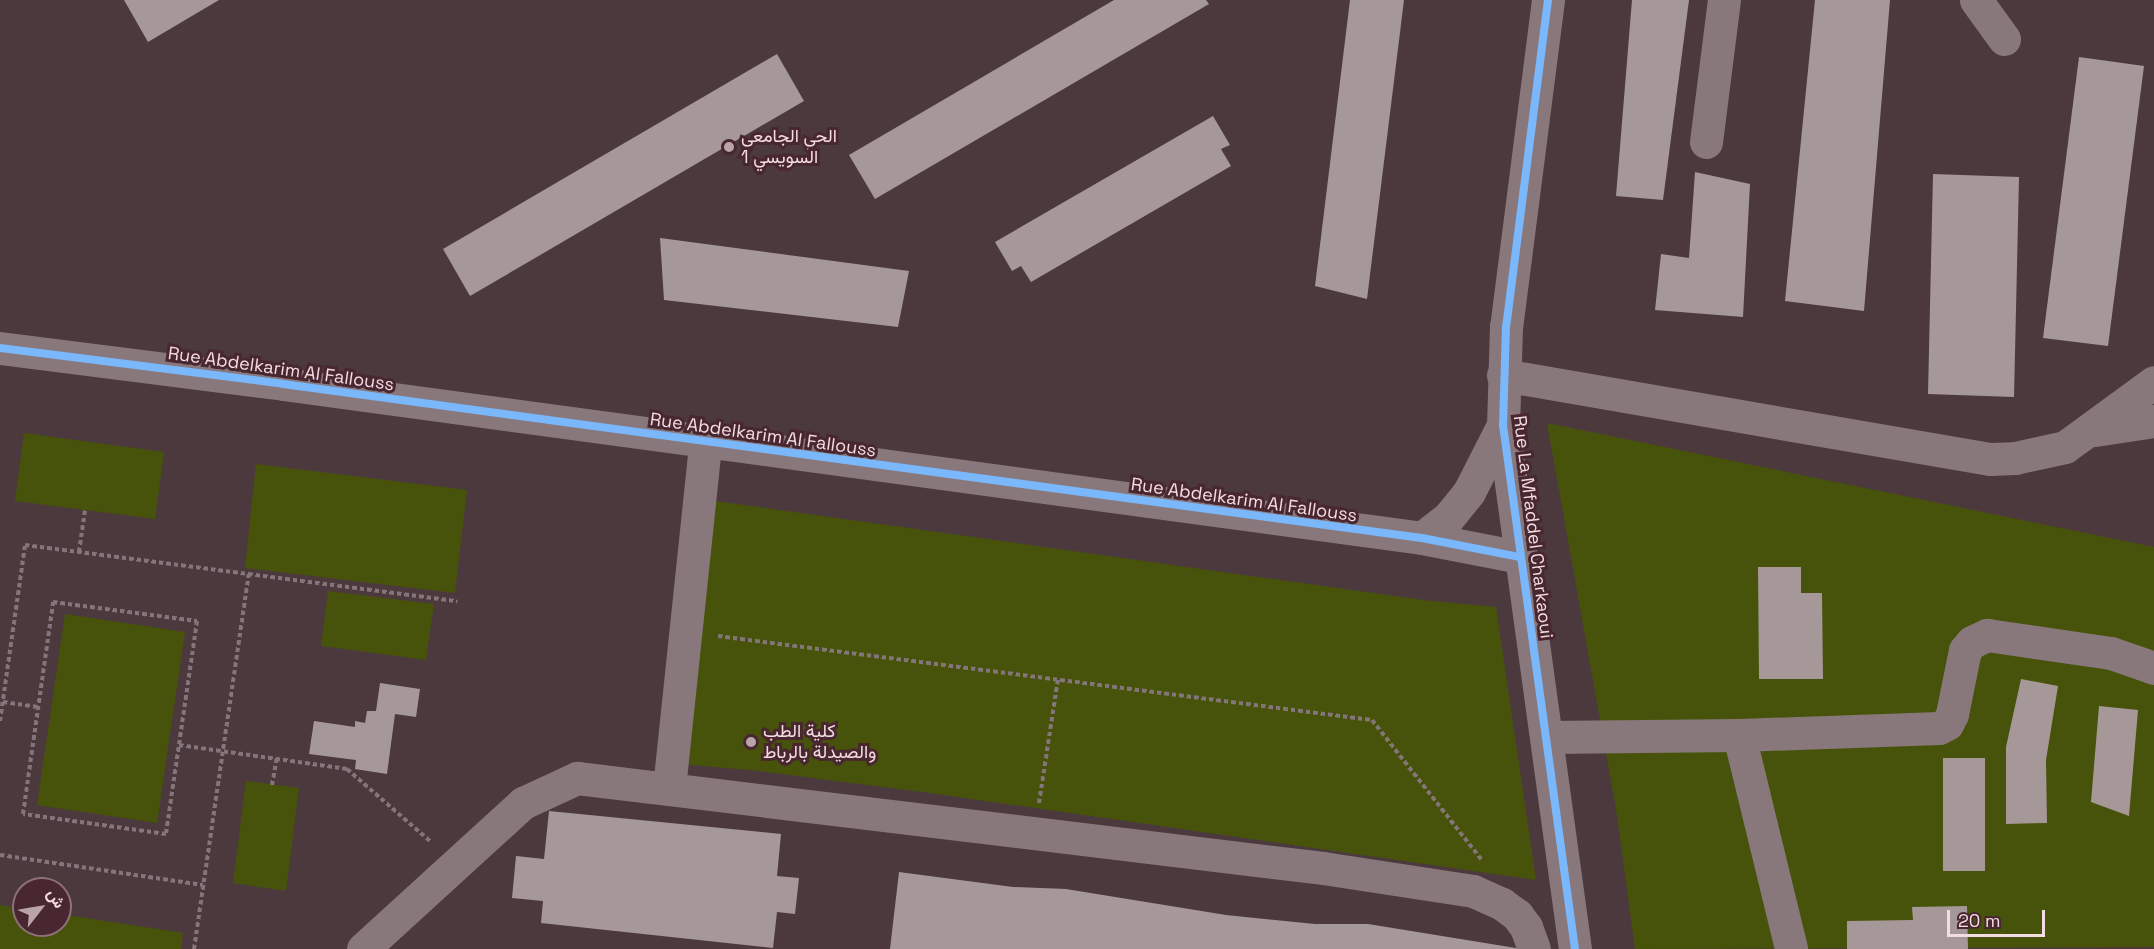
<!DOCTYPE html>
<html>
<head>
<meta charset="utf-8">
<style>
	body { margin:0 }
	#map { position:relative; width:2154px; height:949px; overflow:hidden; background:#4c393e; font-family:"Space Grotesk",Vazirmatn,sans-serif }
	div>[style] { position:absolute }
	.green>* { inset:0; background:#47530a }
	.building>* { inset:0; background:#a69899 }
	.path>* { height:4px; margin-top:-2px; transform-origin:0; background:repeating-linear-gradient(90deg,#837579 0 4.5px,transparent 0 7.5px) }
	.minor>* { height:33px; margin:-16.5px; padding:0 16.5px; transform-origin:16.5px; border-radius:16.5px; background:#88787c }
	.cycleway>* { height:8px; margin:-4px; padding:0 4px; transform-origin:4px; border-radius:4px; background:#7ab7fb }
	.dots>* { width:16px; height:16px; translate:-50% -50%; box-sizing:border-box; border:3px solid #492731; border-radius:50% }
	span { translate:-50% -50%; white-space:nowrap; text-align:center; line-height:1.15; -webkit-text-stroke:6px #492731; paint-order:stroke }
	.poi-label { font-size:18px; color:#f4dde2 }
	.left { translate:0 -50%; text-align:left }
	.street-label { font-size:18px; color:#f4dde2 }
	.north { position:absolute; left:12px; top:877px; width:60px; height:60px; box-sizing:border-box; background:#492731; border:2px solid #8d7078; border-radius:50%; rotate:59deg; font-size:16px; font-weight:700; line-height:24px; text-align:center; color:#f4dde2 }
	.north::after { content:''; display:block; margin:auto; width:21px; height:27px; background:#b9a4a9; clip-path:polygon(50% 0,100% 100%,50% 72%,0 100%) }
	.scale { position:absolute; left:1947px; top:910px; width:98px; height:27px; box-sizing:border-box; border:3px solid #f4dde2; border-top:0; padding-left:8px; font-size:18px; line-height:21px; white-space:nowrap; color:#f4dde2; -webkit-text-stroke:4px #492731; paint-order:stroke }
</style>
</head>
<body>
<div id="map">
	<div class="green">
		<div style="clip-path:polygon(1547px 423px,2154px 547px,2154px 947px,1635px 949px,1616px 809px)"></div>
		<div style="clip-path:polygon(24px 433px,164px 452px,155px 519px,15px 501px)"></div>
		<div style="clip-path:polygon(256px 464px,467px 490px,455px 593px,245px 568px)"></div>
		<div style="clip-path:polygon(715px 501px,1423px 600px,1496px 607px,1536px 880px,930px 793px,750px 770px,680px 764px)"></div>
		<div style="clip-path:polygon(328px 591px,434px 604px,426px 660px,321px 646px)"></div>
		<div style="clip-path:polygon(65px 614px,185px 632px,157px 823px,37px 805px)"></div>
		<div style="clip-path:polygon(246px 781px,299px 788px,286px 891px,233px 883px)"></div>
		<div style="clip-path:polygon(0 905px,24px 909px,24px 925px,60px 925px,60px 914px,183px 933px,181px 949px,0 949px)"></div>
	</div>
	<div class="building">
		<div style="clip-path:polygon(124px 0,219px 0,148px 42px)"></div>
		<div style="clip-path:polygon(1114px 0,1206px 0,1209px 4px,875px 199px,849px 155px)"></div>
		<div style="clip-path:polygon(1350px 0,1404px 0,1367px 299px,1315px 286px)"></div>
		<div style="clip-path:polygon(1632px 0,1689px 0,1663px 200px,1616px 196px)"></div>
		<div style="clip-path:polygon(1815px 0,1890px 0,1864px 311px,1785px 301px)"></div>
		<div style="clip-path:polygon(777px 54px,804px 101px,470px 296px,443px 249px)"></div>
		<div style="clip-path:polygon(2079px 57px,2144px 66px,2108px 346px,2043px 338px)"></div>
		<div style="clip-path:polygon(1213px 116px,1230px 145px,1221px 149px,1231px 166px,1031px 282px,1021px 266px,1012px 271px,995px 242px)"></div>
		<div style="clip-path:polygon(1695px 172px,1750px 184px,1743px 317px,1655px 310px,1661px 254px,1689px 258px)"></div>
		<div style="clip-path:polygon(1933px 174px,2019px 177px,2014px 397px,1928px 394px)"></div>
		<div style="clip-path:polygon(660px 238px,909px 271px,898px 327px,664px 300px)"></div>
		<div style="clip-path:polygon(1758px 567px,1801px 567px,1801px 593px,1822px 593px,1823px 679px,1759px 679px)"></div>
		<div style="clip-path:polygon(2021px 679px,2058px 686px,2046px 760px,2047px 823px,2006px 824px,2006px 747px)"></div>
		<div style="clip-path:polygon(380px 683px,420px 689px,416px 717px,395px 714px,387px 774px,355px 769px,356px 760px,309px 754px,314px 721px,355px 727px,355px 721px,365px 723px,367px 711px,376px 711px)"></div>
		<div style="clip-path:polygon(2099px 706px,2138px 710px,2129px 816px,2091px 802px)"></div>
		<div style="clip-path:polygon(1943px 758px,1985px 758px,1985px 871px,1943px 871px)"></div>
		<div style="clip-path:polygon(549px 811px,781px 834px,777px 876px,799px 878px,795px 914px,777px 912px,773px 948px,541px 923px,543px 901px,512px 898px,516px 856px,544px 859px)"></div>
		<div style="clip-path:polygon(899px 872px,1013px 887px,1066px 889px,1226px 915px,1315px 924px,1368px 924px,1522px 949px,890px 949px)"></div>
		<div style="clip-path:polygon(1967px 906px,1968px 949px,1847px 949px,1847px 921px,1913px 920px,1912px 907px)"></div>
	</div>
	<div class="path">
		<div style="left:79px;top:552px;width:42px;rotate:-81.9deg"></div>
		<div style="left:53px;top:602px;width:145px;rotate:7.5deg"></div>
		<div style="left:197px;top:621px;width:215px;rotate:98.3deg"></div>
		<div style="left:166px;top:834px;width:144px;rotate:-172deg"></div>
		<div style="left:23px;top:814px;width:214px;rotate:-81.9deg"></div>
		<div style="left:718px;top:636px;width:659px;rotate:7.32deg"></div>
		<div style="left:1372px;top:720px;width:177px;rotate:51.9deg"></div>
		<div style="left:3px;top:702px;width:34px;rotate:8deg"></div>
		<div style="left:0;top:721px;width:178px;rotate:-81.9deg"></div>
		<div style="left:25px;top:545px;width:436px;rotate:7.4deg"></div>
		<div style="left:179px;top:745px;width:170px;rotate:8.1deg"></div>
		<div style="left:347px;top:769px;width:111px;rotate:41deg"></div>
		<div style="left:272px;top:785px;width:27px;rotate:-80deg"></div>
		<div style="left:1039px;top:803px;width:125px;rotate:-81.3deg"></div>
		<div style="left:0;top:855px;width:205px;rotate:8.4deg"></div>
		<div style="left:194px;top:949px;width:379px;rotate:-81.7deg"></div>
	</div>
	<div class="minor">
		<div style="left:1548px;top:0;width:329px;rotate:97.3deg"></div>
		<div style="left:1506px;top:326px;width:99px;rotate:91.7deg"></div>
		<div style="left:1503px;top:425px;width:529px;rotate:82.18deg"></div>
		<div style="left:1976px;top:0;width:48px;rotate:54.3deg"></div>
		<div style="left:1706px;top:142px;width:143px;rotate:-82.8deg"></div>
		<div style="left:0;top:348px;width:285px;rotate:7.2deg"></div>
		<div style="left:283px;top:384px;width:1149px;rotate:7.7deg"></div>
		<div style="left:1422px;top:538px;width:100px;rotate:11deg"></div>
		<div style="left:1503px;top:375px;width:494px;rotate:9.8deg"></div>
		<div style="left:1990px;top:459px;width:25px;rotate:-2deg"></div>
		<div style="left:2015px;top:458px;width:51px;rotate:-12.4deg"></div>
		<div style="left:2065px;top:447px;width:110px;rotate:-36.1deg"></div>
		<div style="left:2095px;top:430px;width:60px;rotate:-8.7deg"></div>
		<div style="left:1422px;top:538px;width:33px;rotate:-38deg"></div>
		<div style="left:1448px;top:518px;width:33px;rotate:-51deg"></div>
		<div style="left:1469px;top:492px;width:75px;rotate:-63.1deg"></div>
		<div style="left:1739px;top:735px;width:220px;rotate:76.3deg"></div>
		<div style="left:1547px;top:737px;width:192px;rotate:-0.6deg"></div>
		<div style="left:1739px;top:735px;width:200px;rotate:-2deg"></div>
		<div style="left:1939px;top:728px;width:9px;rotate:-27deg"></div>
		<div style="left:1947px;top:724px;width:11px;rotate:-63deg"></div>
		<div style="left:1952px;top:714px;width:65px;rotate:-78.5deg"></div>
		<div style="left:1965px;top:650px;width:11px;rotate:-49deg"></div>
		<div style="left:1972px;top:642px;width:17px;rotate:-25deg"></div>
		<div style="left:1987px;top:635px;width:125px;rotate:8.3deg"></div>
		<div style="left:2111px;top:653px;width:46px;rotate:19.2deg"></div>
		<div style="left:669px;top:788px;width:347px;rotate:-84deg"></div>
		<div style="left:363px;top:949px;width:217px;rotate:-42.4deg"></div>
		<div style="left:523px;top:803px;width:60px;rotate:-24.8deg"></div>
		<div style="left:577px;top:778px;width:751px;rotate:6.88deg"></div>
		<div style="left:1323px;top:868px;width:152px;rotate:8.7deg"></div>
		<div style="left:1473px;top:891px;width:32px;rotate:24deg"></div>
		<div style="left:1502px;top:904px;width:19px;rotate:36deg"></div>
		<div style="left:1517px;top:915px;width:15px;rotate:53deg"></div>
		<div style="left:1526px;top:927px;width:23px;rotate:70deg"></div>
	</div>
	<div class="cycleway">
		<div style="left:1548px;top:0;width:329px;rotate:97.3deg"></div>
		<div style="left:1506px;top:326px;width:99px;rotate:91.7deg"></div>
		<div style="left:1503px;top:425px;width:529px;rotate:82.18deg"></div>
		<div style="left:0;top:348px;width:285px;rotate:7.2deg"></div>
		<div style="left:283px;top:384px;width:1149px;rotate:7.7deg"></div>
		<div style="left:1422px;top:538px;width:100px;rotate:11deg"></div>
	</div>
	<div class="dots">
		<div style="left:729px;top:147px;background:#b9a4a9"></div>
		<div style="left:751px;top:742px;background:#b9a4a9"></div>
	</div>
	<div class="poi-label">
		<span class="left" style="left:741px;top:147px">الحي الجامعي<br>السويسي 1</span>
		<span class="left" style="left:763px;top:742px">كلية الطب<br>والصيدلة بالرباط</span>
	</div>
	<div class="street-label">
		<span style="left:281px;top:369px;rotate:8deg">Rue Abdelkarim Al Fallouss</span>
		<span style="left:763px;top:435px;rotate:8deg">Rue Abdelkarim Al Fallouss</span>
		<span style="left:1244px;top:500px;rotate:8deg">Rue Abdelkarim Al Fallouss</span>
		<span style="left:1533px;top:527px;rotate:83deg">Rue La Mfaddel Charkaoui</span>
	</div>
	<div class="north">ش</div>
	<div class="scale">20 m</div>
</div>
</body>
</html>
